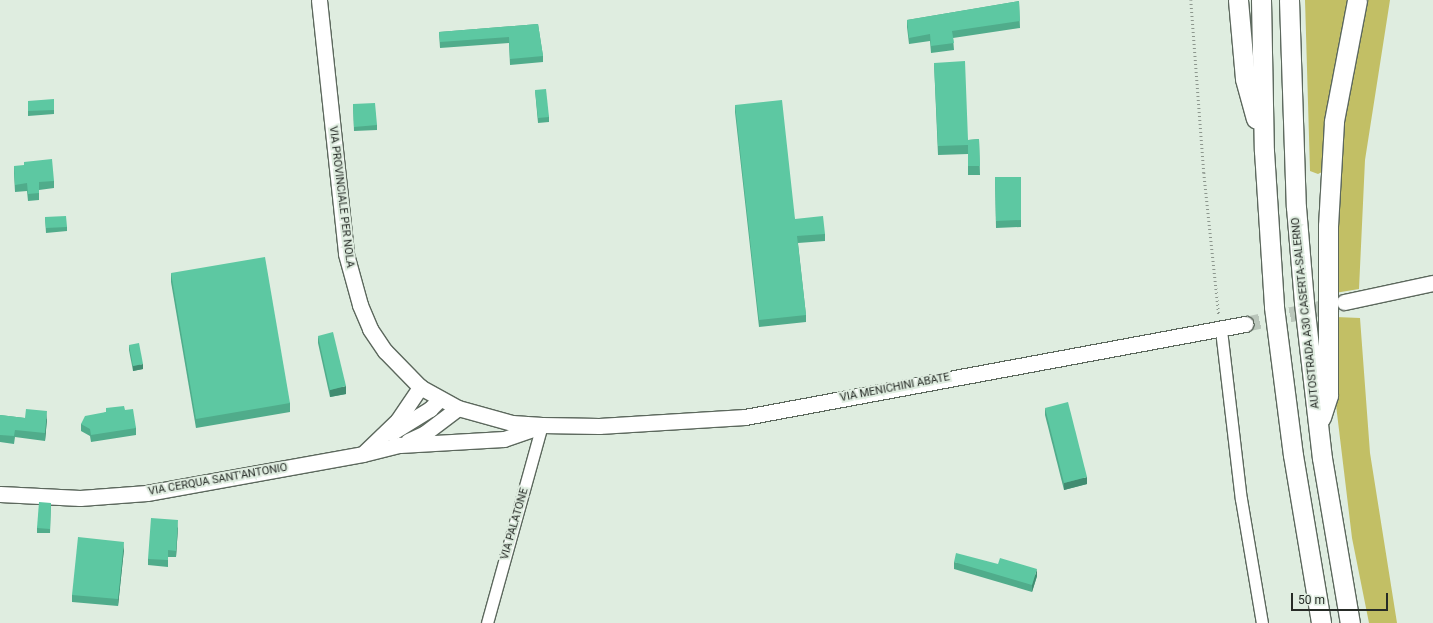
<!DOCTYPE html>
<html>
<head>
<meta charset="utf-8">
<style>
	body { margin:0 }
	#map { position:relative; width:1433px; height:623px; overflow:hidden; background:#dfede0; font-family:Roboto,sans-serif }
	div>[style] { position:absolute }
	.green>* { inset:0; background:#c2bf65 }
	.secondary-tunnel>* { height:15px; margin-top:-7.5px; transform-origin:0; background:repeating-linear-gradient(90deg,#bac6bb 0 15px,transparent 0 23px) }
	.path>* { height:2.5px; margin-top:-1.25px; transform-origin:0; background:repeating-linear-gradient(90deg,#8d978e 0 1px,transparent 0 4px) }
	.roads { filter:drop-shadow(1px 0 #5c685d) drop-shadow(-1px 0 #5c685d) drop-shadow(0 1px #5c685d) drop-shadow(0 -1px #5c685d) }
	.street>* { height:11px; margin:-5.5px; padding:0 5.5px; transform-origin:5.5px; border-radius:5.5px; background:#fff }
	.secondary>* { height:15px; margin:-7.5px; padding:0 7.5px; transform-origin:7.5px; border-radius:7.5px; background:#fff }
	.highway>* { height:19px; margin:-9.5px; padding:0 9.5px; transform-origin:9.5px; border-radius:9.5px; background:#fff }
	.wall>* { inset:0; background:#50ac8b }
	.shaded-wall>* { inset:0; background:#418c71 }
	.building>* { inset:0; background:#5dc8a2 }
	span { translate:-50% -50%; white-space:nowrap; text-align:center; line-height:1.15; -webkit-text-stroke:4px #dfede0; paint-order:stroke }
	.street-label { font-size:11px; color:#262b26 }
	.scale { position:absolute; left:1291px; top:593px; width:97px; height:18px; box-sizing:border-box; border:2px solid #262b26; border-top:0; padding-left:5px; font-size:12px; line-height:14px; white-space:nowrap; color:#262b26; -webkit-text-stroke:3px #dfede0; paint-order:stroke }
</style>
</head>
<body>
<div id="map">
	<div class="green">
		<div style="clip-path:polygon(1305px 0,1350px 0,1324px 171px,1318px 174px,1310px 171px)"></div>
		<div style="clip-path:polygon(1364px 0,1390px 0,1365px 160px,1359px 289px,1335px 293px,1338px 174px,1346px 103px)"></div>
		<div style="clip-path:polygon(1336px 317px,1360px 318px,1370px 453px,1397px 623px,1369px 623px,1352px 538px,1336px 405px)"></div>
	</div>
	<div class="secondary-tunnel">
		<div style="left:1245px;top:324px;width:95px;rotate:-12.1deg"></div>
	</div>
	<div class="path">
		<div style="left:1191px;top:0;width:173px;rotate:85.7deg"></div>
		<div style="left:1204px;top:173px;width:143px;rotate:84deg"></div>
	</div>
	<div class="roads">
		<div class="street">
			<div style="left:1221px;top:330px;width:170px;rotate:83.3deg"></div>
			<div style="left:1241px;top:499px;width:126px;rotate:80.4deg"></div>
			<div style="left:487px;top:623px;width:205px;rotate:-74.5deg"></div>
		</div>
		<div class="secondary">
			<div style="left:319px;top:0;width:255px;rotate:83.9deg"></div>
			<div style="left:346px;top:254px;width:53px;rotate:74.6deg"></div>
			<div style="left:360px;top:305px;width:26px;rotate:67deg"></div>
			<div style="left:370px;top:329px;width:27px;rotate:56deg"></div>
			<div style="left:385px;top:351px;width:50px;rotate:45.8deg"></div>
			<div style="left:420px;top:387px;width:43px;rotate:28.9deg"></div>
			<div style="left:458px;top:408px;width:56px;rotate:15.5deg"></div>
			<div style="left:512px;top:423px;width:30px;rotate:4deg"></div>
			<div style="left:542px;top:425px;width:57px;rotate:1deg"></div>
			<div style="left:599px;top:426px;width:146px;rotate:-3.5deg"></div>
			<div style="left:745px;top:417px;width:509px;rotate:-10.54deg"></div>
			<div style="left:1344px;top:302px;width:91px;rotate:-12.1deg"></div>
			<div style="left:391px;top:433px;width:46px;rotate:-31.6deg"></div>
			<div style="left:430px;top:409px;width:13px;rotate:-45deg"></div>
			<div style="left:408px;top:441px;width:19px;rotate:-25deg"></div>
			<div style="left:425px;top:433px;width:41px;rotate:-37.1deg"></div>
			<div style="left:364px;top:453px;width:47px;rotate:-44.1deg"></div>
			<div style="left:398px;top:420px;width:40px;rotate:-56deg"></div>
			<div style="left:0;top:494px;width:80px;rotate:2.9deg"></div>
			<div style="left:80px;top:498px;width:67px;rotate:-4.3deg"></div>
			<div style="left:147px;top:493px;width:219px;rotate:-10.2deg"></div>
			<div style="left:363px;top:454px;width:38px;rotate:-14deg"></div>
			<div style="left:400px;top:445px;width:104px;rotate:-3.3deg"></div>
			<div style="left:504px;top:439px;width:36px;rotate:-19deg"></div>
		</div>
		<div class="highway">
			<div style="left:1238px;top:0;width:79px;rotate:84.9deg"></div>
			<div style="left:1245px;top:79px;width:41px;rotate:74.6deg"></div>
			<div style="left:1261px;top:0;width:151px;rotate:88.9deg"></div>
			<div style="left:1264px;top:151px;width:156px;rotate:86.3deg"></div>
			<div style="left:1274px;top:307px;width:149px;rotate:82.7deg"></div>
			<div style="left:1293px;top:455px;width:170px;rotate:80.5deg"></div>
			<div style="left:1289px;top:0;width:207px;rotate:88.1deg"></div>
			<div style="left:1296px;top:207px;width:96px;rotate:85.2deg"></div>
			<div style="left:1304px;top:303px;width:156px;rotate:83.4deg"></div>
			<div style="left:1322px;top:458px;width:167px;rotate:80.4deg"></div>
			<div style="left:1321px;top:417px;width:23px;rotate:-72deg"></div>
			<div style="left:1328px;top:395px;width:169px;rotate:-90deg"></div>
			<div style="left:1328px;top:226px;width:105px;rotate:-86.7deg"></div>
			<div style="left:1334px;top:121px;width:123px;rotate:-79.2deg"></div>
		</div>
	</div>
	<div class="wall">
		<div style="clip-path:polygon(1019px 1px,1020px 28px,953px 38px,954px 50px,931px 53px,930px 41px,909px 44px,907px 27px,907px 20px)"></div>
		<div style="clip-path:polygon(538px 24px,543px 56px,543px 62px,510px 65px,509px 43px,440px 48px,439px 32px)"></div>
		<div style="clip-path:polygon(934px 63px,968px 140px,979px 139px,980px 175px,968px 175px,968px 154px,938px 155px)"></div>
		<div style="clip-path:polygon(535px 90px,549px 117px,549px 122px,538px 123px)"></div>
		<div style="clip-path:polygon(28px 101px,54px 110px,54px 114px,28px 116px)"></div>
		<div style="clip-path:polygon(353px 104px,377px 125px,377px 130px,354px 131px)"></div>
		<div style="clip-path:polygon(735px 105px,795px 219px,825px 234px,825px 241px,798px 243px,806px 315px,806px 322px,759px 327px,735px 112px)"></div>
		<div style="clip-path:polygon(14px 166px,54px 181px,54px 188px,39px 190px,39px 200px,28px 201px,27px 191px,15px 192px,14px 173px)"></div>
		<div style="clip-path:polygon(995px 177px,1021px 177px,1021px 227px,996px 228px)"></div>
		<div style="clip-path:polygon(45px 217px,67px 227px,67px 231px,46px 233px)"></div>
		<div style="clip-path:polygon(171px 273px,290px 403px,290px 412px,196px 428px,171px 282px)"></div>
		<div style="clip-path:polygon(318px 336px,346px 394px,330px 397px,318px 343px)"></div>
		<div style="clip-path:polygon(129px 345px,143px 369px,133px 371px,129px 350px)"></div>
		<div style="clip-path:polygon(106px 408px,125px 410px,136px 428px,136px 435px,91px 442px,90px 436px,81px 431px,81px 424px,106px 412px)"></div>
		<div style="clip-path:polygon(1045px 408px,1087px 484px,1064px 490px,1045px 415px)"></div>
		<div style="clip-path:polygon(0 415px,25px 418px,47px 419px,45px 441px,15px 437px,14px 444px,0 442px)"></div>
		<div style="clip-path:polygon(51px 503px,50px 533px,37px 533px,37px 528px)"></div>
		<div style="clip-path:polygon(178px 527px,176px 557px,168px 557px,168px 567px,148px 565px,148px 559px)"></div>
		<div style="clip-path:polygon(124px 549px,118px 606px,72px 602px,72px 595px)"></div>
		<div style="clip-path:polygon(954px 562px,1037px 576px,1032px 592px,954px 569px)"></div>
	</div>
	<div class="shaded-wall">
		<div style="clip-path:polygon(143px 364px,143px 369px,133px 371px,133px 366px)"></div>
		<div style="clip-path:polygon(346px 386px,346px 394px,330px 397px,330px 390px)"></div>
		<div style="clip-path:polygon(47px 411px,47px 419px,45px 441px,45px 433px)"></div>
		<div style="clip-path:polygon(1087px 477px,1087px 484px,1064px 490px,1064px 483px)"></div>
		<div style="clip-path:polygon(178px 520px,178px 527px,176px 557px,176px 551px)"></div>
		<div style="clip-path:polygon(124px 542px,124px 549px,118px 606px,118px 599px)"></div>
		<div style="clip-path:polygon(1037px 569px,1037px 576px,1032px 592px,1032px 585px)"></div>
	</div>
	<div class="building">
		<div style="clip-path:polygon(1019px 1px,1020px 21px,952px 31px,954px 43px,931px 46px,930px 34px,909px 38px,907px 20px)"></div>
		<div style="clip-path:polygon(538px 24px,543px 56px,510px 59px,509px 37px,440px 42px,439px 32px)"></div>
		<div style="clip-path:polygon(965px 61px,968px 140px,979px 139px,980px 166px,968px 166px,968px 145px,938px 146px,934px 63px)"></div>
		<div style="clip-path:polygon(546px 89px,549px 117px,538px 118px,535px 90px)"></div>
		<div style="clip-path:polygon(54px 99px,54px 110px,28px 111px,28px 101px)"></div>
		<div style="clip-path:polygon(782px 100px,795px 219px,823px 216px,825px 234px,797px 236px,806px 315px,759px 320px,735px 105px)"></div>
		<div style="clip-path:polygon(375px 103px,377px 125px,354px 127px,353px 104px)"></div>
		<div style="clip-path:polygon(52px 159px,54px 181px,39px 182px,39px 193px,28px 194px,27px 183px,15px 185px,14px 166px,24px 165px,24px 162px)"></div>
		<div style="clip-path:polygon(995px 177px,1021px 177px,1021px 220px,996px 221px)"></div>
		<div style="clip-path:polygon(66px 216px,67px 227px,46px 228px,45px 217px)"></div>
		<div style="clip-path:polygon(265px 257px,290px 403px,196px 419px,171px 273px)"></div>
		<div style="clip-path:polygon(333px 332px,346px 386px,330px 390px,318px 336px)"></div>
		<div style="clip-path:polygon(139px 343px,143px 364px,133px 366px,129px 345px)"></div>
		<div style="clip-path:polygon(1068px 402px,1087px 477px,1064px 483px,1045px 408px)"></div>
		<div style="clip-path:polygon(124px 406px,125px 410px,133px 409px,136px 428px,91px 435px,90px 429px,81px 424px,85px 416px,106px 412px,106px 408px)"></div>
		<div style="clip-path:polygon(26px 409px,47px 411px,45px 433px,15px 430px,14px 436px,0 435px,0 415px,25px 418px)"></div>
		<div style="clip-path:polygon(39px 502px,51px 503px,50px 529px,37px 528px)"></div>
		<div style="clip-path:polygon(151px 518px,178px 520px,176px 551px,168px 550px,168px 560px,148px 559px)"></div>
		<div style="clip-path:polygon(78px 537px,124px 542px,118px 599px,72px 595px)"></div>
		<div style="clip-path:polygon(956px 553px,998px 564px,1000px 558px,1037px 569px,1032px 585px,954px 562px)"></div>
	</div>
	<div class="street-label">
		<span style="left:341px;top:197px;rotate:83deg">VIA PROVINCIALE PER NOLA</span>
		<span style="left:1306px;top:313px;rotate:-96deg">AUTOSTRADA A30 CASERTA-SALERNO</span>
		<span style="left:895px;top:388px;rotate:-11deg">VIA MENICHINI ABATE</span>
		<span style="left:218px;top:480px;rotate:-10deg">VIA CERQUA SANT'ANTONIO</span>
		<span style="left:515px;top:524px;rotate:-74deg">VIA PALATONE</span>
	</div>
	<div class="scale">50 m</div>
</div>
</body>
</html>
